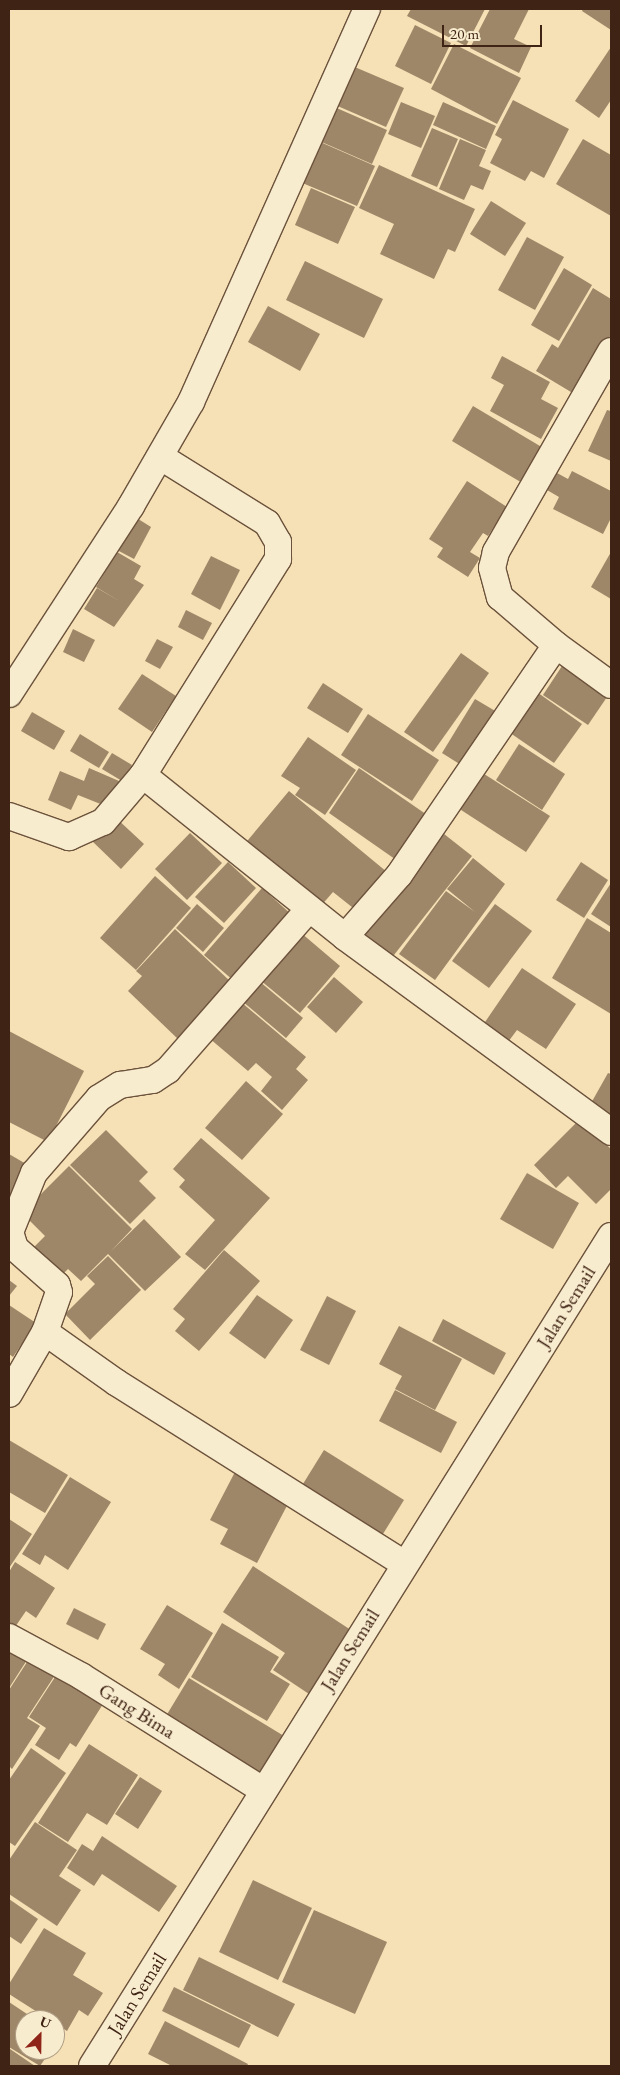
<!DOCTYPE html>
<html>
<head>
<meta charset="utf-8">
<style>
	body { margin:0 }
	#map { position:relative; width:620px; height:2075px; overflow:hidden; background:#f5e1b5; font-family:"EB Garamond",serif }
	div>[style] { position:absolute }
	.building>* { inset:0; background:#9e8668 }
	.roads { filter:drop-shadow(1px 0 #6c523c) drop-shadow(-1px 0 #6c523c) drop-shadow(0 1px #6c523c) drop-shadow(0 -1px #6c523c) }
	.street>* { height:26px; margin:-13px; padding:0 13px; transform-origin:13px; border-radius:13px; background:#f8eccf }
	span { translate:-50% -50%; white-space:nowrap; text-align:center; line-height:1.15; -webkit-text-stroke:5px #f8eccf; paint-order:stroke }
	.street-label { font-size:20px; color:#3f2314 }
	.frame { position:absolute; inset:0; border:10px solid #3f2314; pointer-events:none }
	.north { position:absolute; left:15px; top:2010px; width:50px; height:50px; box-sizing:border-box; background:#f8eccf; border:1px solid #ae9c84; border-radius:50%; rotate:23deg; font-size:14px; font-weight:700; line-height:20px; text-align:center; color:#3f2314 }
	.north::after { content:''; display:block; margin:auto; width:18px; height:22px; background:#8f2418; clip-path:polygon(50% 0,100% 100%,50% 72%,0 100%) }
	.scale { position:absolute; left:442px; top:25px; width:100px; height:22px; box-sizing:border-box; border:2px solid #3f2314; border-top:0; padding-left:6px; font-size:15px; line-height:18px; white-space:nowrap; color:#3f2314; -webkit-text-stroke:4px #f8eccf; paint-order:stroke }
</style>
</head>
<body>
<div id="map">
	<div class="building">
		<div style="clip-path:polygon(411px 9px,485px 9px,466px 46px,407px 16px)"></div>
		<div style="clip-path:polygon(490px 9px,529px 9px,514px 39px,531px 47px,519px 73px,470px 48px)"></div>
		<div style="clip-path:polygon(583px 9px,611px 9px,611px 30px,582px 11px)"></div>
		<div style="clip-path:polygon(415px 25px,451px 43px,431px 84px,395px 66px)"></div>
		<div style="clip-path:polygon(454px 44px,521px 78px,497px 124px,431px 89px)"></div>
		<div style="clip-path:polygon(611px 47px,611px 100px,599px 118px,575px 101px)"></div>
		<div style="clip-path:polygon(350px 65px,404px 88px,386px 127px,333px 104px)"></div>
		<div style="clip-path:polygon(513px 100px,569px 129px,544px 178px,531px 171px,525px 181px,490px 163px,502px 139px,495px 135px)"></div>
		<div style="clip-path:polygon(401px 102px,435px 116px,421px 148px,388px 134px)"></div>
		<div style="clip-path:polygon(443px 102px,496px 126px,486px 149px,433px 125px)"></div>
		<div style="clip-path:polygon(332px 106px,387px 130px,372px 164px,317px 140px)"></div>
		<div style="clip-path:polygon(432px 128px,458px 139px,437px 187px,411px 176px)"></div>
		<div style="clip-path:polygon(460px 139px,486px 150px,479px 166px,491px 171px,483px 190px,471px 185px,464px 200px,439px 189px)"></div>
		<div style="clip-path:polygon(583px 139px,611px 155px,611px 216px,556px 184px)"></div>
		<div style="clip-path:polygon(318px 141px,375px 166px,357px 206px,300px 182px)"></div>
		<div style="clip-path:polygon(379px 165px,475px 209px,455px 252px,448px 249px,434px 279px,380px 254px,394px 224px,359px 208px)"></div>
		<div style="clip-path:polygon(311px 188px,355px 207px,338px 244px,295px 225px)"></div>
		<div style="clip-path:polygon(491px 201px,526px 223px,505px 256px,470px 234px)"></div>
		<div style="clip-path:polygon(527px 237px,564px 257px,535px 310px,498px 290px)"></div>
		<div style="clip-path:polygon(305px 261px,383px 299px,364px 338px,286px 300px)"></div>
		<div style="clip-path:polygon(564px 268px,592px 285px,559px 341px,531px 325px)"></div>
		<div style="clip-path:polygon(593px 288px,611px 299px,611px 337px,576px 395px,536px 371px,552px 344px,558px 348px)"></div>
		<div style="clip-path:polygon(268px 306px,320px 334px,300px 371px,248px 342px)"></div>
		<div style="clip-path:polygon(502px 356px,550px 382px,541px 399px,558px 408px,541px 439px,490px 411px,504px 385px,491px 378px)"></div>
		<div style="clip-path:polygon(473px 406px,545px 449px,524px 484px,452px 441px)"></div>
		<div style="clip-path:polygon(607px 410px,611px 411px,611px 461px,588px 451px)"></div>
		<div style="clip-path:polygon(572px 471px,611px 491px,611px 518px,603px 534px,553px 509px,559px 497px,547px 490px,557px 473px,568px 479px)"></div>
		<div style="clip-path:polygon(467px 481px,507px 507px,488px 536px,483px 533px,470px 552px,480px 558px,468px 577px,437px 557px,443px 548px,429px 539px)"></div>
		<div style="clip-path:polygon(135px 517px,151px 527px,134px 559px,117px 550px)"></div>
		<div style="clip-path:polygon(117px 552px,141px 566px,134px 579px,144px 585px,114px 627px,84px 609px,97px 588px,121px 602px,96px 587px)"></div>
		<div style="clip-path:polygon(611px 552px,611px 599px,591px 587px)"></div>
		<div style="clip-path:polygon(211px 556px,240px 570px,220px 610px,191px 594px)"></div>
		<div style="clip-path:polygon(186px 610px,212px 623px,203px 640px,178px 627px)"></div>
		<div style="clip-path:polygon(73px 629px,95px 640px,84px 662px,63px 652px)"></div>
		<div style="clip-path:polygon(157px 639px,173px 647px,160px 669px,145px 661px)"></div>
		<div style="clip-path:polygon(461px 653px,489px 673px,433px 752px,404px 732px)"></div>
		<div style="clip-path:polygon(562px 666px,607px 697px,588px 725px,543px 695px)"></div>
		<div style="clip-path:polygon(142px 674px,176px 696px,152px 732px,118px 709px)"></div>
		<div style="clip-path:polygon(323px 683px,363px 709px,348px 733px,307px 708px)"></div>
		<div style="clip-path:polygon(534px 690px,582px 724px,554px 763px,506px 730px)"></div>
		<div style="clip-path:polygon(475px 699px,502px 715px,469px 770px,442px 753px)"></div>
		<div style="clip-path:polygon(32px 712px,65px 731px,54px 750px,21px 731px)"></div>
		<div style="clip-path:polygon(368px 714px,439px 760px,412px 801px,341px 755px)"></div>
		<div style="clip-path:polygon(80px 734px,109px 752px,99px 768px,70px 751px)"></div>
		<div style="clip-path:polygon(308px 737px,356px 770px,325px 815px,295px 795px,300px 788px,281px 776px)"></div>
		<div style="clip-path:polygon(519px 744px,565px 774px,542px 810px,496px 780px)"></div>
		<div style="clip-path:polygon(112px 753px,132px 765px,122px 781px,102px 769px)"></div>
		<div style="clip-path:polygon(89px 768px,119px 781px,108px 807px,78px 795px,71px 810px,48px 800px,60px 771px,84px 781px)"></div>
		<div style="clip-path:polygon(359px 768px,433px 819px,402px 864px,329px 813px)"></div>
		<div style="clip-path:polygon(481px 772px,550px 816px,526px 852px,458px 808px)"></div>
		<div style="clip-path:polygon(289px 791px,393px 877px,362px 915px,333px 892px,319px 908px,243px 846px)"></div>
		<div style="clip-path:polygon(115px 817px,144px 844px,121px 869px,92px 841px)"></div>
		<div style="clip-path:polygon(439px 830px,472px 856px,390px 960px,358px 934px)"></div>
		<div style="clip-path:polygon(190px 833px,222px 863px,187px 900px,155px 869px)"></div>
		<div style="clip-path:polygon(473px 858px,505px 884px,435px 980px,399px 954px,446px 891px,475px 912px,447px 889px)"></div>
		<div style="clip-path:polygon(228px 862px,256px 888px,224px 923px,195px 897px)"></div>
		<div style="clip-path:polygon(581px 862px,608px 880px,584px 918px,556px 900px)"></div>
		<div style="clip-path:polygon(155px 876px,191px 908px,136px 970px,100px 938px)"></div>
		<div style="clip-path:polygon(611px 883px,611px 927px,591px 914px)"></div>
		<div style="clip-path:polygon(262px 888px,292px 915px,234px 981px,204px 955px)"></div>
		<div style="clip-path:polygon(197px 904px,224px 928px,203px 952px,176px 928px)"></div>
		<div style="clip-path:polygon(495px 904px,532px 931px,489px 988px,452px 961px)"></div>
		<div style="clip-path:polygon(587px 918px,611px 933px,611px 1014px,552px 978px)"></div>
		<div style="clip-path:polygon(175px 929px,233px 984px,180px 1041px,128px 991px,142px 976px,136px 971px)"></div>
		<div style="clip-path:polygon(300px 932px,340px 966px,300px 1013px,260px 980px)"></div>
		<div style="clip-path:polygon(522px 968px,576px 1004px,546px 1049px,517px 1030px,508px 1042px,483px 1025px)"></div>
		<div style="clip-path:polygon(334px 977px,363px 1002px,336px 1033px,307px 1007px)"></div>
		<div style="clip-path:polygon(259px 981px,303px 1018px,286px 1038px,242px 1001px)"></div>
		<div style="clip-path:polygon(241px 1002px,306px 1057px,296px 1069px,308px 1080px,282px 1110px,261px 1091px,272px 1077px,256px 1063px,248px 1071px,209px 1038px)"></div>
		<div style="clip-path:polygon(9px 1031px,84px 1071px,48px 1142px,9px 1122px)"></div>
		<div style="clip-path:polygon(608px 1073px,611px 1074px,611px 1117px,590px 1105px)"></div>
		<div style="clip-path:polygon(246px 1081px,283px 1114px,242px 1160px,205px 1128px)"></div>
		<div style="clip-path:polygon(580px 1119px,611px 1149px,611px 1189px,596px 1204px,568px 1176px,556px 1188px,534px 1165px)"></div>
		<div style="clip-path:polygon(106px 1130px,148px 1172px,139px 1181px,156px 1198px,130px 1224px,70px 1165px)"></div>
		<div style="clip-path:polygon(201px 1138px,270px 1198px,205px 1270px,185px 1254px,215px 1220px,179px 1187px,185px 1180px,173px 1169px)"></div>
		<div style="clip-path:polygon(9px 1154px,33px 1168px,9px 1208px)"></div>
		<div style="clip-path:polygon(69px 1166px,132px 1229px,111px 1251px,144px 1219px,181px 1257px,145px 1291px,108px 1254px,81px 1281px,68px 1269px,59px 1278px,31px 1250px,45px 1236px,22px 1213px)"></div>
		<div style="clip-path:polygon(527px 1173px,579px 1203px,553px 1249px,500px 1219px)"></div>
		<div style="clip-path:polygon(224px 1250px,260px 1281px,199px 1351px,175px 1331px,185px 1319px,173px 1309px)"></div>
		<div style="clip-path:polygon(108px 1256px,141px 1290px,90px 1340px,65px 1314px,95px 1284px,87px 1276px)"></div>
		<div style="clip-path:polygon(9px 1280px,17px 1286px,9px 1296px)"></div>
		<div style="clip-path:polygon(257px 1295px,293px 1320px,265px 1359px,229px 1333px)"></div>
		<div style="clip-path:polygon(327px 1296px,356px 1311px,329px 1365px,300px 1350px)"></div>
		<div style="clip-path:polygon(9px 1305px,36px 1323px,13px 1357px,9px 1354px)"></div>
		<div style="clip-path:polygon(443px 1319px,506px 1353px,494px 1375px,432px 1341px)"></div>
		<div style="clip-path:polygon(399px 1326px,462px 1359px,435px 1410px,395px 1389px,402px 1376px,379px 1364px)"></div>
		<div style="clip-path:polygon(395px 1390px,457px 1422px,441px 1453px,379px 1421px)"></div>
		<div style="clip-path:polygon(9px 1440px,68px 1475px,45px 1513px,9px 1492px)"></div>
		<div style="clip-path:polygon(324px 1450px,404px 1500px,378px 1542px,298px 1492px)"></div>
		<div style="clip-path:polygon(236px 1470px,291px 1498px,257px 1563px,220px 1544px,228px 1529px,210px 1520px)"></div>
		<div style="clip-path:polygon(70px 1477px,111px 1502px,68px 1570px,45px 1555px,40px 1565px,22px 1554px)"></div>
		<div style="clip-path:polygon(9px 1519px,32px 1534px,9px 1568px)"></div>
		<div style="clip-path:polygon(15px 1562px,55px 1588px,36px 1618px,26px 1611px,13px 1630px,9px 1627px,9px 1572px)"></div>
		<div style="clip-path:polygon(253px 1566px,354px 1632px,312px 1696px,273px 1670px,285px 1653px,223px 1612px)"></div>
		<div style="clip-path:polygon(167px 1605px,213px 1633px,179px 1689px,158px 1675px,165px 1664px,140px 1649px)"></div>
		<div style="clip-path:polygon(74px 1608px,106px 1624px,98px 1640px,66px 1624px)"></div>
		<div style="clip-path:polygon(222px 1623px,279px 1657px,270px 1672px,290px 1684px,267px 1721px,191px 1677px)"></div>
		<div style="clip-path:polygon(9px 1648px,27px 1660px,9px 1688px)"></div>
		<div style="clip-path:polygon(29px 1659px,55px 1675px,27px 1718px,40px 1726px,12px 1769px,9px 1766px,9px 1690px)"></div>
		<div style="clip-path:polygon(57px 1674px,103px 1704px,76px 1747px,70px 1743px,59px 1760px,35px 1745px,46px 1728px,29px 1717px)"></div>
		<div style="clip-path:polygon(189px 1678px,284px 1736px,257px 1779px,163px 1721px)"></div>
		<div style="clip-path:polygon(89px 1744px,138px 1775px,107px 1825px,87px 1813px,68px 1842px,38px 1823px)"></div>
		<div style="clip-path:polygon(31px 1748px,66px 1773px,15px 1846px,9px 1842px,9px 1780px)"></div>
		<div style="clip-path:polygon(140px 1777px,162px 1791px,138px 1829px,115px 1814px)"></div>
		<div style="clip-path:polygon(35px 1822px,77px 1850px,59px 1876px,81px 1890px,57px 1926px,9px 1894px,9px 1860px)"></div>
		<div style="clip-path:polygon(102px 1836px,177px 1886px,159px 1912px,102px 1874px,94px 1886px,67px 1868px,82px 1844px,93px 1851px)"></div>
		<div style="clip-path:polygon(253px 1880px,312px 1908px,278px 1980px,219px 1952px)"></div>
		<div style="clip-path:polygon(9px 1899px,38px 1919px,21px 1944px,9px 1936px)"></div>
		<div style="clip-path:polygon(314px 1910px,387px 1942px,355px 2014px,282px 1982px)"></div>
		<div style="clip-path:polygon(44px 1928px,86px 1953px,73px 1975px,103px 1993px,88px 2016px,79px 2010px,67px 2031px,9px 1994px,9px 1984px)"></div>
		<div style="clip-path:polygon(199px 1957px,295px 2004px,278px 2037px,183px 1990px)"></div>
		<div style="clip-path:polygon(174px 1987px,251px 2025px,239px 2048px,162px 2011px)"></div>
		<div style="clip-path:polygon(9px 2002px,36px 2020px,25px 2020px,25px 2050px,51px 2050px,40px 2066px,9px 2047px)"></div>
		<div style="clip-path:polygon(165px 2021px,248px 2064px,247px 2066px,172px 2066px,148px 2054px)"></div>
		<div style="clip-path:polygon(10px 2049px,35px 2066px,9px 2066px)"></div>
	</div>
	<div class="roads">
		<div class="street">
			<div style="left:611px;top:351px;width:232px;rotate:119.8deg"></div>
			<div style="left:496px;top:552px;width:16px;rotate:104deg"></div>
			<div style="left:492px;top:568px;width:30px;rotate:75deg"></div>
			<div style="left:500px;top:597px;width:74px;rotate:40.6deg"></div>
			<div style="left:556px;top:645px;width:278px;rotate:124.3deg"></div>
			<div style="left:399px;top:875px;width:82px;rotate:131.1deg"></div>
			<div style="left:345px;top:937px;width:330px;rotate:36.2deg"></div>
			<div style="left:556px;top:645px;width:68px;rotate:36deg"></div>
			<div style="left:9px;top:694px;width:224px;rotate:-57deg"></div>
			<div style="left:131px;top:506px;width:120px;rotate:-60deg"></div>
			<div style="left:191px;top:402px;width:431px;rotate:-65.9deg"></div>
			<div style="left:143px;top:775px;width:259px;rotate:38.7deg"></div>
			<div style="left:9px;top:816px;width:64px;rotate:19.3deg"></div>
			<div style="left:69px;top:837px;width:37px;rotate:-24deg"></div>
			<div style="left:103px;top:822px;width:62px;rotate:-49.6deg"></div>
			<div style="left:143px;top:775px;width:255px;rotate:-58deg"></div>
			<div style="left:278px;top:559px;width:17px;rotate:-90deg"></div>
			<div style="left:278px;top:542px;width:22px;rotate:-120deg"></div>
			<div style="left:267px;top:523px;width:125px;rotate:-148.1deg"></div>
			<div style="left:45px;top:1332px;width:88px;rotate:35.3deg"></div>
			<div style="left:117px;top:1383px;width:338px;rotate:32.2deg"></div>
			<div style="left:9px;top:1394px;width:72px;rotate:-59.9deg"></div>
			<div style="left:45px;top:1332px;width:42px;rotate:-70.7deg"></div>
			<div style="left:59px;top:1292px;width:7px;rotate:-106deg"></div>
			<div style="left:57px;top:1285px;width:56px;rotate:-138.6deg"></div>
			<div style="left:15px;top:1248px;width:17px;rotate:-107deg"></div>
			<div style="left:10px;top:1232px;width:64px;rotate:-67.9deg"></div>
			<div style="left:34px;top:1173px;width:99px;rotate:-49.1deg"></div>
			<div style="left:99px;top:1098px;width:25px;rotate:-32deg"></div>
			<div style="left:120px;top:1085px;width:33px;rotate:-9deg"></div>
			<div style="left:153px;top:1080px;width:18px;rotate:-34deg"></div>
			<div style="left:168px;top:1070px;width:213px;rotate:-48.8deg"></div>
			<div style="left:9px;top:1637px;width:82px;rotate:28.4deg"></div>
			<div style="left:81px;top:1676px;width:215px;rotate:32.1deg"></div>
			<div style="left:92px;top:2066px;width:979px;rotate:-57.98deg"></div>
		</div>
	</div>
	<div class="street-label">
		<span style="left:566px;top:1307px;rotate:-58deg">Jalan Semail</span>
		<span style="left:350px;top:1650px;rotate:-58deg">Jalan Semail</span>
		<span style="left:137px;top:1711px;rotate:32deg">Gang Bima</span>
		<span style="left:137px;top:1994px;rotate:-58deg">Jalan Semail</span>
	</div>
	<div class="frame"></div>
	<div class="north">U</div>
	<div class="scale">20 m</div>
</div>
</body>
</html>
